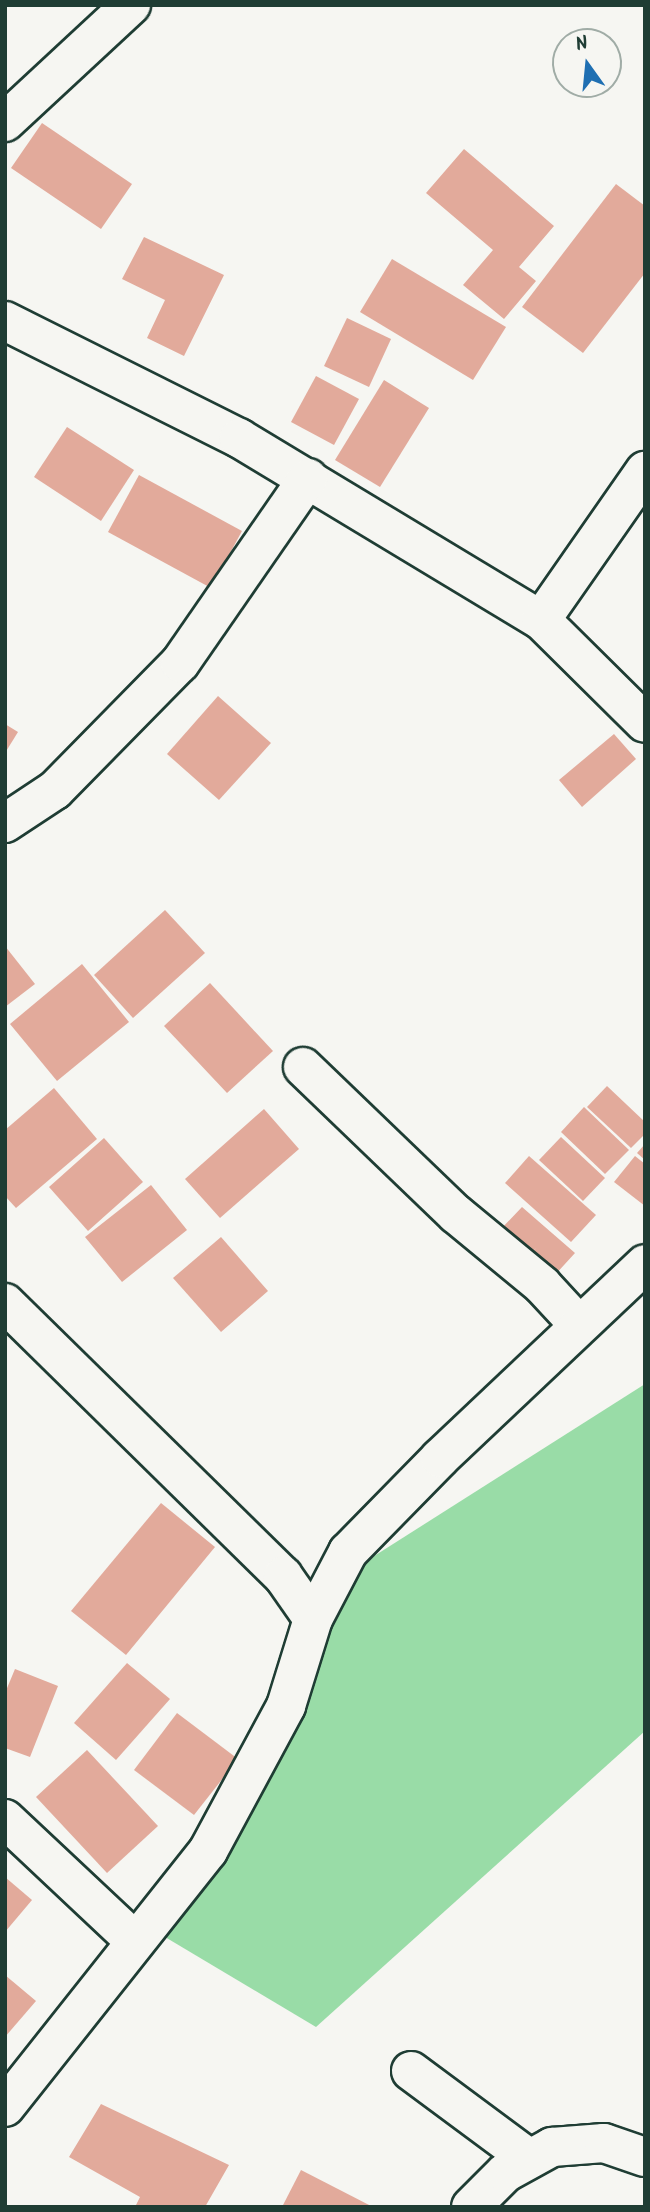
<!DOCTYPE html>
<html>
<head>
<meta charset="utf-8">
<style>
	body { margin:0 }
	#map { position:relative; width:650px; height:2212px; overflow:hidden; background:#f6f6f2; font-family:Kalam,sans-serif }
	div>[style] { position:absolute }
	.green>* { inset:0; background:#99dca7 }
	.building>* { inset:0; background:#e2aa9b }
	.roads { filter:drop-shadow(2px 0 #1f3d34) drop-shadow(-2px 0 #1f3d34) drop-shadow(0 2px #1f3d34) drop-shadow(0 -2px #1f3d34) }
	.minor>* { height:38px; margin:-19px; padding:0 19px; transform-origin:19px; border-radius:19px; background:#f6f6f2 }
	span { translate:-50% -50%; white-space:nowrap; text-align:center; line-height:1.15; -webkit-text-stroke:5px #f6f6f2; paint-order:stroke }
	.frame { position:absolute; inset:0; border:7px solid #1f3d34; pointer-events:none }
	.north { position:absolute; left:552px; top:28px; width:70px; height:70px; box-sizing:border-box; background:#f6f6f2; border:2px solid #a0aca6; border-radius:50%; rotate:345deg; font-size:19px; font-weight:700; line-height:28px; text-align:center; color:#1f3d34 }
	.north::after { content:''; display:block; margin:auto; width:24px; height:32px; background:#1f6fb2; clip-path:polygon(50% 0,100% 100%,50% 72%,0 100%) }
</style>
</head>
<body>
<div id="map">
	<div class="green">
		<div style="clip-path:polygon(645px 1384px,645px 1731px,316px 2027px,165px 1937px,349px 1572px)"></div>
	</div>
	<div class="building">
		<div style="clip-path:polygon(42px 123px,132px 184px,101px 229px,11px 168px)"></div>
		<div style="clip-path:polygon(464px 149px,554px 226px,519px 267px,536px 281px,504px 319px,463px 285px,493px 250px,426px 193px)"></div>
		<div style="clip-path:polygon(616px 184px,645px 206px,645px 273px,583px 353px,522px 307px)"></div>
		<div style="clip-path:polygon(144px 237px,224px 275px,184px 356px,147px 338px,165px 300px,122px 279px)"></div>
		<div style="clip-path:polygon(392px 259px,506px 327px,473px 380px,360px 312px)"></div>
		<div style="clip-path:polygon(347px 318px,391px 339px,369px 387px,324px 366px)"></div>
		<div style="clip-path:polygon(316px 376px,359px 399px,334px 445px,291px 422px)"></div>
		<div style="clip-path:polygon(384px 380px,429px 408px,380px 487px,335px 460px)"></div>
		<div style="clip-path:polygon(67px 427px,134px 470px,101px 521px,34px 477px)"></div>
		<div style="clip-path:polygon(139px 475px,242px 531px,211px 588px,108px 532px)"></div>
		<div style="clip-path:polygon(218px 696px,271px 743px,219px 800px,167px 754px)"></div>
		<div style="clip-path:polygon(5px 724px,18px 732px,5px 753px)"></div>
		<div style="clip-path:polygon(614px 734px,636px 759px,582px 807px,559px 780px)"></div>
		<div style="clip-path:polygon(165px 910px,205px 953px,133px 1018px,94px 975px)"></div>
		<div style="clip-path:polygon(5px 946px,35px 984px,5px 1007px)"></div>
		<div style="clip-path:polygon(82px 964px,129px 1022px,57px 1081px,10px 1024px)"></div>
		<div style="clip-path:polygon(210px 983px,273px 1051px,227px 1093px,164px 1026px)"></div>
		<div style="clip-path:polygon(607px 1086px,645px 1122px,645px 1134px,631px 1148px,587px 1107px)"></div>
		<div style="clip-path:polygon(54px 1088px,97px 1139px,16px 1208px,5px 1196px,5px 1130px)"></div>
		<div style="clip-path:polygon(584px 1107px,629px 1150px,605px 1174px,561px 1132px)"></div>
		<div style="clip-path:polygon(264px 1109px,299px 1149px,220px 1218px,185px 1179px)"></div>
		<div style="clip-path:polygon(561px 1137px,605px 1178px,583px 1201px,539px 1160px)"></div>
		<div style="clip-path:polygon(104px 1138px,143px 1182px,88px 1231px,49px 1187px)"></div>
		<div style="clip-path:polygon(645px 1144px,645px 1160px,637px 1153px)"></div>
		<div style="clip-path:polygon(529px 1156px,596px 1215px,571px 1242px,505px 1183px)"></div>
		<div style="clip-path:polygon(635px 1156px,645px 1164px,645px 1206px,614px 1182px)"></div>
		<div style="clip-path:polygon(151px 1185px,187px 1230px,122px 1282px,85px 1237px)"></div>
		<div style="clip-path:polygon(522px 1207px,575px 1253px,554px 1276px,531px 1255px,536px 1248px,530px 1255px,501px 1229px)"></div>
		<div style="clip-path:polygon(221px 1237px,268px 1291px,221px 1332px,173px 1278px)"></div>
		<div style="clip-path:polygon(161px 1503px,215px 1547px,126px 1655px,71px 1611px)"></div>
		<div style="clip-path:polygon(127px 1663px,170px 1699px,116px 1760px,74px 1723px)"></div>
		<div style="clip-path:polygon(15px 1669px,58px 1686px,30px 1757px,5px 1748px,5px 1693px)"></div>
		<div style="clip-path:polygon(177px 1713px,238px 1759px,194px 1815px,134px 1770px)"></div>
		<div style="clip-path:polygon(87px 1750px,158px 1826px,107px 1873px,36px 1797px)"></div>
		<div style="clip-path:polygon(5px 1877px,32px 1900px,5px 1932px)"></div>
		<div style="clip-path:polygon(5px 1975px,36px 2001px,5px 2037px)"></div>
		<div style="clip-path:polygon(101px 2104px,229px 2165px,205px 2207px,135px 2207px,140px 2197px,69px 2157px)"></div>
		<div style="clip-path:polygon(301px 2170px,373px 2207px,282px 2207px)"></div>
	</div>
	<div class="roads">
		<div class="minor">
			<div style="left:5px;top:122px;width:172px;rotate:-42.9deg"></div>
			<div style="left:5px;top:321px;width:262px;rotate:26.6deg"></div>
			<div style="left:239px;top:438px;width:353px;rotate:31.1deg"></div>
			<div style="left:541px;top:620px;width:146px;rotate:44.7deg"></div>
			<div style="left:541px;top:620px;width:182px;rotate:-55.1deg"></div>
			<div style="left:5px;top:823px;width:60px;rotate:-33.4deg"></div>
			<div style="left:55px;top:790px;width:178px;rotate:-45.5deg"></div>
			<div style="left:180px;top:663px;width:225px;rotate:-55.3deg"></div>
			<div style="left:303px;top:1067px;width:212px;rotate:43.9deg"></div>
			<div style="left:456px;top:1214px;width:112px;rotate:39.5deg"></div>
			<div style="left:542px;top:1285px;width:53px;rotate:47.3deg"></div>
			<div style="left:5px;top:1303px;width:390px;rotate:44.5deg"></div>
			<div style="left:283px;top:1576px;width:52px;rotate:55.1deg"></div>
			<div style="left:5px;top:1819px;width:178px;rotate:43.2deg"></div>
			<div style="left:411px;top:2071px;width:144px;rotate:36.6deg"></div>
			<div style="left:5px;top:2107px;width:327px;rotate:-51.6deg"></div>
			<div style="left:208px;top:1851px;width:165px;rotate:-61.7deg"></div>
			<div style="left:286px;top:1706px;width:91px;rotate:-72.8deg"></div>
			<div style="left:313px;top:1619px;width:76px;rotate:-62.4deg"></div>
			<div style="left:348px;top:1552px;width:132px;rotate:-45.6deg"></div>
			<div style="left:440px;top:1458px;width:282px;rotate:-43.4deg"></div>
			<div style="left:471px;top:2207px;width:48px;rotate:-45deg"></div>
			<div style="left:505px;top:2173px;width:54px;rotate:-29deg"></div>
			<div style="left:552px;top:2147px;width:52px;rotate:-4.4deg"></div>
			<div style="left:604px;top:2143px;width:43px;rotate:18.9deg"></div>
		</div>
	</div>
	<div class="frame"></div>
	<div class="north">N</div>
</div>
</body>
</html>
